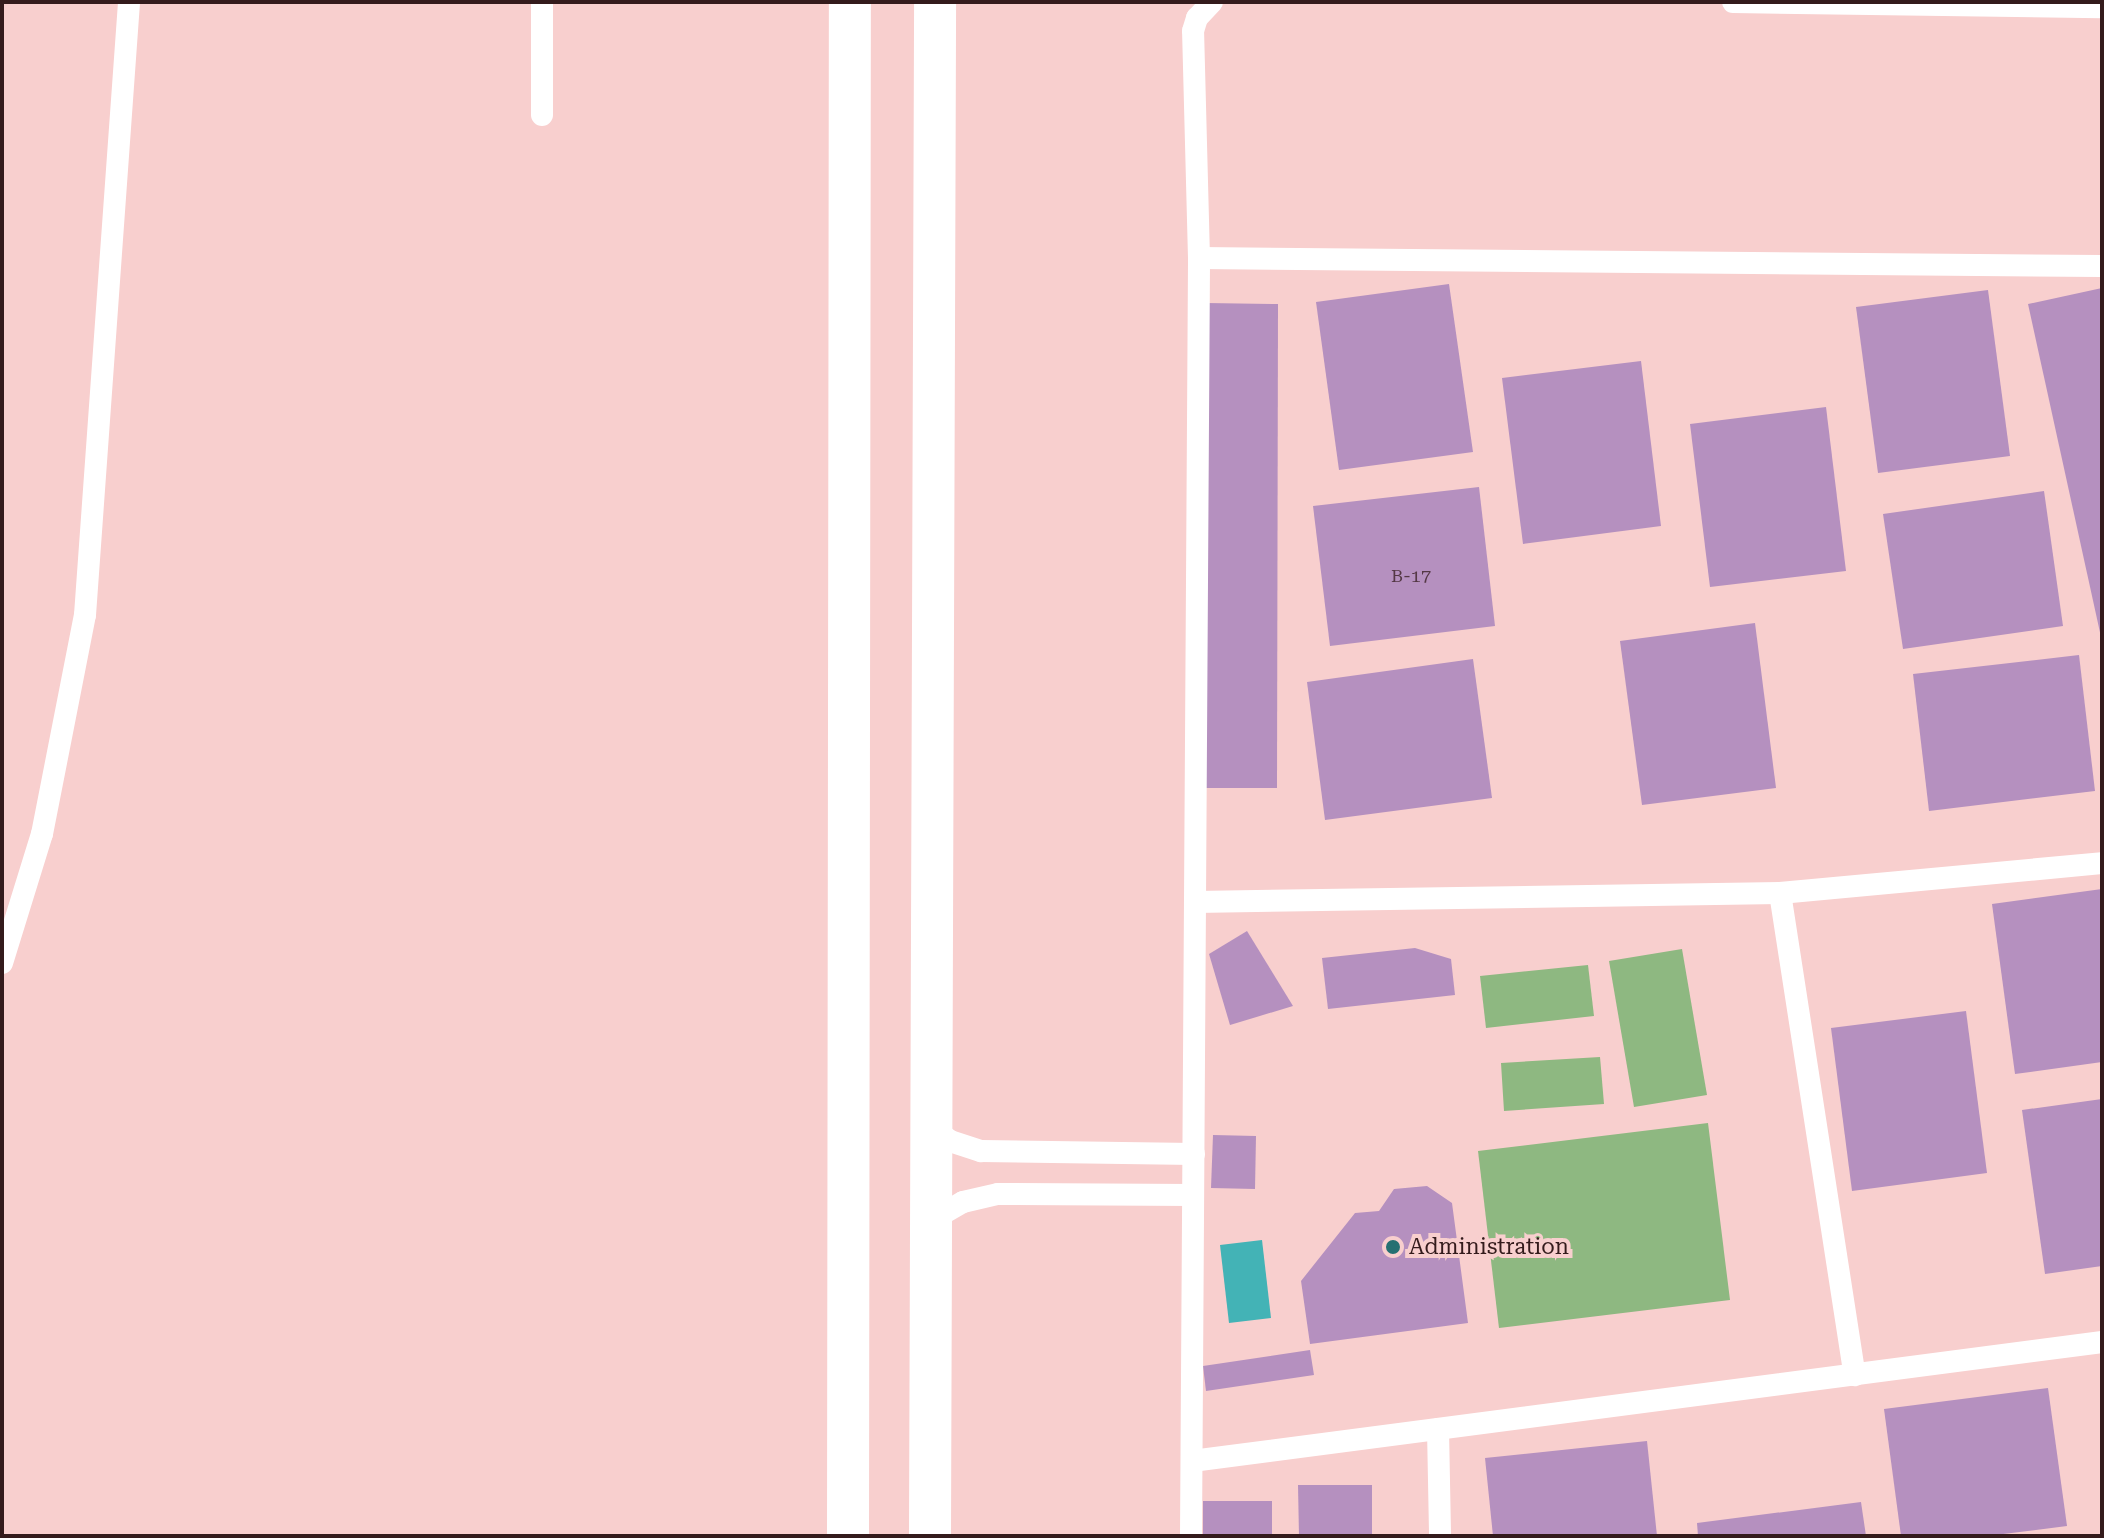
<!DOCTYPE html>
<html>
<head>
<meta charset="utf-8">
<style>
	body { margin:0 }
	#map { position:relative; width:2104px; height:1538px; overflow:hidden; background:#f8cfce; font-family:"Roboto Serif",serif }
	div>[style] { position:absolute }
	.green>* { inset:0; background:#8eb881 }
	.water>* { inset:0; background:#43b3b6 }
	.building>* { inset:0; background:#b590bf }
	.lane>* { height:22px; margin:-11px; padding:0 11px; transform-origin:11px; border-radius:11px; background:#fff }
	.street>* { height:42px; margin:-21px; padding:0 21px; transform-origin:21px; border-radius:21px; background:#fff }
	.dots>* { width:22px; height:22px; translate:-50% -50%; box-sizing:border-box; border:4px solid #f8cfce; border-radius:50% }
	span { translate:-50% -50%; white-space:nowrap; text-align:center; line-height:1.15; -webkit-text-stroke:8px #f8cfce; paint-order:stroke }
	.number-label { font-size:18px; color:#543845 }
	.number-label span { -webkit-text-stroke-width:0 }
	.poi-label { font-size:22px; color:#341b1c }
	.left { translate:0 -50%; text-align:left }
	.frame { position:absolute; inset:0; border:4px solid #341b1c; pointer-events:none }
</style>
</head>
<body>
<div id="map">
	<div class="green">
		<div style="clip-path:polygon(1682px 949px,1707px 1095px,1634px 1107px,1609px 961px)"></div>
		<div style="clip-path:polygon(1588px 965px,1594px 1016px,1486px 1028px,1480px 976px)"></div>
		<div style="clip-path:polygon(1600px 1057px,1604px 1104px,1504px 1111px,1501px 1063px)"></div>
		<div style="clip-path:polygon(1708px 1123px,1730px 1300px,1499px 1328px,1478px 1151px)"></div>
	</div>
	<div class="water">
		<div style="clip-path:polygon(1262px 1240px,1271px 1318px,1229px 1323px,1220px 1245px)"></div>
	</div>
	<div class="building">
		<div style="clip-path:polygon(1449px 284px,1473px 452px,1339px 470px,1316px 302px)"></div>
		<div style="clip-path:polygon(2102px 288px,2102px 637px,2101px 637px,2028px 304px)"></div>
		<div style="clip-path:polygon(1988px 290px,2010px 456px,1878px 473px,1856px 307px)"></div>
		<div style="clip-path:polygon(1206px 303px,1278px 304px,1277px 788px,1205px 788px)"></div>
		<div style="clip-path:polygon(1641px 361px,1661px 526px,1523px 544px,1502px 378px)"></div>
		<div style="clip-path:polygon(1826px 407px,1846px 571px,1710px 587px,1690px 424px)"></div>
		<div style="clip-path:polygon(1479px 487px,1495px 626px,1330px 646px,1313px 506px)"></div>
		<div style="clip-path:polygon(2044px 491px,2063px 626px,1903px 649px,1883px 514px)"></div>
		<div style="clip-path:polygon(1755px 623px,1776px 788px,1642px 805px,1620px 641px)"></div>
		<div style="clip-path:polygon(2079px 655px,2095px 791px,1929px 811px,1913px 674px)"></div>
		<div style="clip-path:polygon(1473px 659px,1492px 798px,1325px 820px,1307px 682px)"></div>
		<div style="clip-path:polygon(2102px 889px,2102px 1062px,2015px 1074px,1992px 904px)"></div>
		<div style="clip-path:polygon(1247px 931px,1293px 1006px,1230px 1025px,1209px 954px)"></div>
		<div style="clip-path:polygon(1415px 948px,1451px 959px,1455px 995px,1328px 1009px,1322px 958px)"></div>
		<div style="clip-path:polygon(1966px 1011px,1987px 1173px,1852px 1191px,1831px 1028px)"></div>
		<div style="clip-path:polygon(2102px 1099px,2102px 1266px,2045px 1274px,2022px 1110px)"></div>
		<div style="clip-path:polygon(1213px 1135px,1256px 1136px,1255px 1189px,1211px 1188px)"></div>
		<div style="clip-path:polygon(1427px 1186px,1452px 1203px,1468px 1323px,1310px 1344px,1301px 1281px,1355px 1213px,1379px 1211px,1394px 1189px)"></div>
		<div style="clip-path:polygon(1310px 1350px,1314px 1375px,1206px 1391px,1203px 1366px)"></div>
		<div style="clip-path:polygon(2048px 1388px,2067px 1526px,1987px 1536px,1901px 1536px,1884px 1409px)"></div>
		<div style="clip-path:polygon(1647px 1441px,1657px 1536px,1493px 1536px,1485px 1458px)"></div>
		<div style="clip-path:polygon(1298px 1485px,1372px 1485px,1372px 1536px,1299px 1536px)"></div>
		<div style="clip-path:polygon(1203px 1501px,1272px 1501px,1272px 1536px,1203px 1536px)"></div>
		<div style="clip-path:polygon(1861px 1502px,1866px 1536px,1698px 1536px,1697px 1523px)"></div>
	</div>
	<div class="lane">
		<div style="left:542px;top:2px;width:113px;rotate:90deg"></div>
		<div style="left:1733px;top:2px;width:369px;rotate:0.8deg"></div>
		<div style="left:1199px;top:258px;width:903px;rotate:0.51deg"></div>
		<div style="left:1780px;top:893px;width:488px;rotate:81.2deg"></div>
		<div style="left:1195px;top:902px;width:585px;rotate:-0.88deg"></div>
		<div style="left:1780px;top:893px;width:323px;rotate:-5.3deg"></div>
		<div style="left:2px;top:963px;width:135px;rotate:-72.8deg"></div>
		<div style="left:42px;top:834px;width:223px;rotate:-78.9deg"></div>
		<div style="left:85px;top:615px;width:615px;rotate:-85.89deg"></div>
		<div style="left:931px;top:1127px;width:24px;rotate:36deg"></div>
		<div style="left:950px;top:1141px;width:33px;rotate:18deg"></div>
		<div style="left:981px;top:1151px;width:213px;rotate:0.8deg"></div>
		<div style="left:930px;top:1221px;width:38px;rotate:-30deg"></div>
		<div style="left:963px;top:1202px;width:36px;rotate:-13deg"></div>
		<div style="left:998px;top:1194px;width:195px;rotate:0.3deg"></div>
		<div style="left:1438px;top:1429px;width:107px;rotate:88.9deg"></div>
		<div style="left:1192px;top:1461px;width:918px;rotate:-7.45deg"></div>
		<div style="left:1191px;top:1536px;width:1278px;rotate:-89.64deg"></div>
		<div style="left:1199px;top:258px;width:227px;rotate:-91.5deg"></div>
		<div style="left:1193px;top:31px;width:14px;rotate:-73deg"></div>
		<div style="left:1197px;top:18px;width:22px;rotate:-47deg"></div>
	</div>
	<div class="street">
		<div style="left:848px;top:1536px;width:1534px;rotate:-89.93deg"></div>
		<div style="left:930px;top:1536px;width:1534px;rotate:-89.81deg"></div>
	</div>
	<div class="dots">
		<div style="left:1393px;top:1247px;background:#257072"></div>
	</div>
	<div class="number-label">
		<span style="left:1411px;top:576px">B-17</span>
	</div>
	<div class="poi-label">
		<span class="left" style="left:1409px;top:1247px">Administration</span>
	</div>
	<div class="frame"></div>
</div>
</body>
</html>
